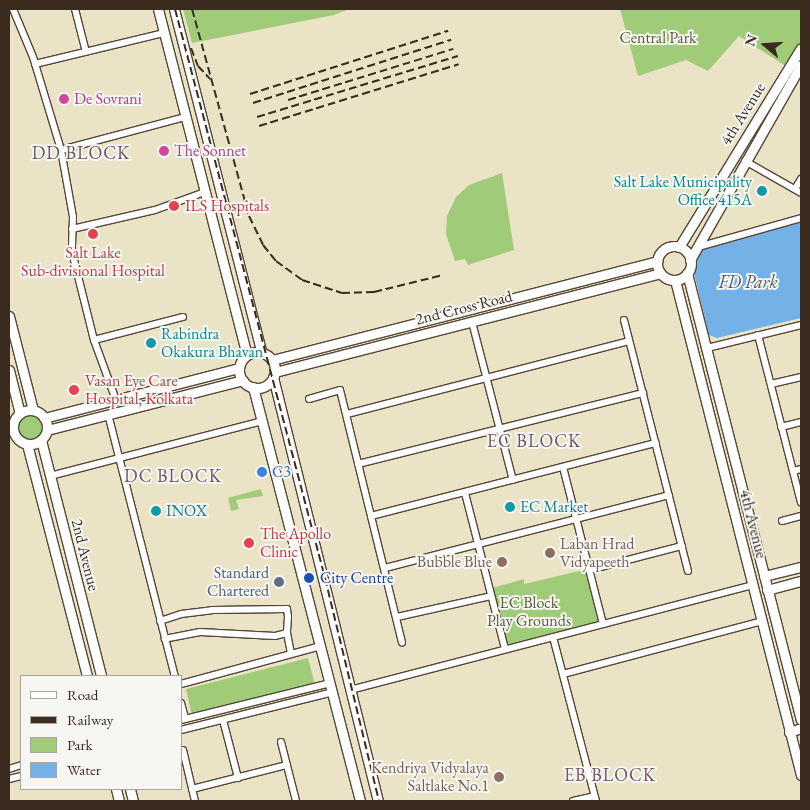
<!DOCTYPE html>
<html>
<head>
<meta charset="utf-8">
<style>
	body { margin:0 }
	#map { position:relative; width:810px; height:810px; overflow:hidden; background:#ebe3c5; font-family:"EB Garamond",serif }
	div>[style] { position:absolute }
	.green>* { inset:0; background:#a0cc79 }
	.round { border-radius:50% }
	.water>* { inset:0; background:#74b1e6 }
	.roads { filter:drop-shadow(1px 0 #554637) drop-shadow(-1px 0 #554637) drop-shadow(0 1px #554637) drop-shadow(0 -1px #554637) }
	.street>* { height:6px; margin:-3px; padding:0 3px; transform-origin:3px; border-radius:3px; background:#fff }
	.secondary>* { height:9px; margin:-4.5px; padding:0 4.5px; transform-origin:4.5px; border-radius:4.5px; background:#fff }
	.secondary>.ring { margin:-4.5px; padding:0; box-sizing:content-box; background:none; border:9px solid #fff; border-radius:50% }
	.rail>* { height:2px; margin-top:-1px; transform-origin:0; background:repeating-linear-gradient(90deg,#3b2a1e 0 8px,transparent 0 12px) }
	.dots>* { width:14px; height:14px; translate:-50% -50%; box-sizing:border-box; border:2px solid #f6f6f2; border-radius:50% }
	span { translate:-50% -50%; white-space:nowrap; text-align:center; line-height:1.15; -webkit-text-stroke:4px #f6f6f2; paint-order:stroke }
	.park-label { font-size:16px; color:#595b39 }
	.hotel-label { font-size:16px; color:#b23c85 }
	.left { translate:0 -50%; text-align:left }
	.street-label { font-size:16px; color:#3b2a1e }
	.culture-label { font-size:16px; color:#0d838f }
	.right { translate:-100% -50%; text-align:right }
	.health-label { font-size:16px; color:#be3a42 }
	.shop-label { font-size:16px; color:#366cbe }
	.education-label { font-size:16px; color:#785e54 }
	.service-label { font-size:16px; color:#4e5e75 }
	.transit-label { font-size:16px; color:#164399 }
	.neighbourhood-label { font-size:18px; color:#715563; letter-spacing:1px }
	.water-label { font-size:18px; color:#4f5964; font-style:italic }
	.frame { position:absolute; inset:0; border:10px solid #3b2a1e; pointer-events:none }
	.legend { position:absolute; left:20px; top:675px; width:162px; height:115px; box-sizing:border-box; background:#f6f6f2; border:1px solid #aba49d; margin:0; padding:6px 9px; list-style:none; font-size:15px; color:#3b2a1e }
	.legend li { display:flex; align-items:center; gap:10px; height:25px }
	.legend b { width:25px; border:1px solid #aba49d }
	.north { position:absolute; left:740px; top:20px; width:50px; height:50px; -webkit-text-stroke:4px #f6f6f2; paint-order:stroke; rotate:288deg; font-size:14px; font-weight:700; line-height:20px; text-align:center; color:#3b2a1e }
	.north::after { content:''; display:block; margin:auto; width:18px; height:22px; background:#3b2a1e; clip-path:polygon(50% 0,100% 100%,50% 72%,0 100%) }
</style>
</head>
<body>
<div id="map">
	<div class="green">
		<div style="clip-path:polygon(183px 9px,349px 9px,334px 15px,192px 43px)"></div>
		<div style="clip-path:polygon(620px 9px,801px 9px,801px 43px,787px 67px,739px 36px,708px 71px,686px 60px,638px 76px)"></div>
		<div style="clip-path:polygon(502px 173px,514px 250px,468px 265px,465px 259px,455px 261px,446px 234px,447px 216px,456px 197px,469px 185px)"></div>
		<div class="round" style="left:17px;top:414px;width:26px;height:26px"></div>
		<div style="clip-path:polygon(261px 489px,263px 496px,236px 500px,239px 509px,231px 511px,228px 498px)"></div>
		<div style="clip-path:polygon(588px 569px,601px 622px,506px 647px,492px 588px,524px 579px,524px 584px)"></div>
		<div style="clip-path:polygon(308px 658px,315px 685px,192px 716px,186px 689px)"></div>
	</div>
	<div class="water">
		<div style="clip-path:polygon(801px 221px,801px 318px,717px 338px,709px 335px,693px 269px,702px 248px)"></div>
	</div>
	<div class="roads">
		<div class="street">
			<div style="left:13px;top:9px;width:52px;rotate:67.4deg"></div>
			<div style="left:33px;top:57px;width:97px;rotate:73.2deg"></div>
			<div style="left:61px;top:150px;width:68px;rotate:79.8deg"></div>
			<div style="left:73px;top:217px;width:35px;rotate:92deg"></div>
			<div style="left:72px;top:252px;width:91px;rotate:76deg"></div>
			<div style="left:94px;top:340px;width:64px;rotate:69.9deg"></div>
			<div style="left:75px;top:9px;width:44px;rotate:75.7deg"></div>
			<div style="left:35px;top:64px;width:133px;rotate:-13.5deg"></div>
			<div style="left:61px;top:150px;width:128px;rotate:-14.9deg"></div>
			<div style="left:745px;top:161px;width:64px;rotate:29.7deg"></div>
			<div style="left:795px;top:189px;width:12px;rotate:-59deg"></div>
			<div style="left:72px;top:229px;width:85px;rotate:-12.9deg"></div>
			<div style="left:155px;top:210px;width:53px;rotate:-19.8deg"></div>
			<div style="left:698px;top:247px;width:107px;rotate:-15.7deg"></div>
			<div style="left:624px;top:320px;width:259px;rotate:75.7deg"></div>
			<div style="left:472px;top:322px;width:163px;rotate:75.5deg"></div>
			<div style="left:758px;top:335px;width:173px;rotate:75.6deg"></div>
			<div style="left:94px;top:340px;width:92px;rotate:-14.5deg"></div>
			<div style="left:707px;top:348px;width:97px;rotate:-13.7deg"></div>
			<div style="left:771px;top:384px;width:31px;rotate:-13deg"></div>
			<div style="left:309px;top:399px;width:32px;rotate:-16deg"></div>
			<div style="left:340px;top:390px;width:260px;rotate:76.2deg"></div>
			<div style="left:108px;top:414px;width:270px;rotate:75.7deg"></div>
			<div style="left:347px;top:414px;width:291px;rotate:-14.5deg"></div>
			<div style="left:781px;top:427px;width:21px;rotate:-14deg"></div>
			<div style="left:358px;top:464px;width:294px;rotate:-14deg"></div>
			<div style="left:563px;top:467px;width:162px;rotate:75.7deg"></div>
			<div style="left:793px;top:471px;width:8px;rotate:-14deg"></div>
			<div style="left:50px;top:476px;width:219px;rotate:-14.5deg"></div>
			<div style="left:465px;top:493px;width:161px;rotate:75.6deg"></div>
			<div style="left:371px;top:516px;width:294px;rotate:-14.4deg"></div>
			<div style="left:782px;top:521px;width:20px;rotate:-15deg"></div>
			<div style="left:385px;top:568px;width:293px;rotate:-14.4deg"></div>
			<div style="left:589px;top:570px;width:96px;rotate:-14.5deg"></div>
			<div style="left:397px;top:617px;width:96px;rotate:-12.6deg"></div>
			<div style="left:160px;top:621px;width:22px;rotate:-18deg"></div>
			<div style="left:181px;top:614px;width:31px;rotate:-7deg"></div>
			<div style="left:212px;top:610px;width:75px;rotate:-0.8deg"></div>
			<div style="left:287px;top:609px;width:8px;rotate:83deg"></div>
			<div style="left:288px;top:617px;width:16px;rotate:94deg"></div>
			<div style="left:287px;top:633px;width:12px;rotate:166deg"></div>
			<div style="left:275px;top:636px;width:75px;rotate:-176.9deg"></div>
			<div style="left:200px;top:632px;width:36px;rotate:169deg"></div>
			<div style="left:287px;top:633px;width:21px;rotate:79deg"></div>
			<div style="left:553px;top:637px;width:170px;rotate:75.3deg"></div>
			<div style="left:563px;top:674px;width:206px;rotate:-14.9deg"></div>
			<div style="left:181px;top:684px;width:145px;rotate:-15.2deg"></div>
			<div style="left:350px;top:690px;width:416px;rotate:-14.6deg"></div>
			<div style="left:181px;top:703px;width:16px;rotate:75deg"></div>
			<div style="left:181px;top:720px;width:154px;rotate:-13.9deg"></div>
			<div style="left:223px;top:720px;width:60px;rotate:75.5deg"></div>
			<div style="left:181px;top:730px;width:157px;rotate:-14deg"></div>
			<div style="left:281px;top:742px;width:61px;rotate:75.7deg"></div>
			<div style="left:183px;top:750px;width:52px;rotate:76.8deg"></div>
			<div style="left:9px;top:769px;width:13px;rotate:-18deg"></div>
			<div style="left:9px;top:779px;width:12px;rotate:-14deg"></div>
			<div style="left:192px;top:789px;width:98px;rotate:-14.2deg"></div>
			<div style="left:573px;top:801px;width:22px;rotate:-13deg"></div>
		</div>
		<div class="secondary">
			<div style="left:158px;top:9px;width:357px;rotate:75.6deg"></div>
			<div style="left:174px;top:9px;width:355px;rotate:75.7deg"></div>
			<div class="ring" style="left:657px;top:246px;width:25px;height:25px"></div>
			<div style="left:679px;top:247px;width:233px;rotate:-58.5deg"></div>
			<div style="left:690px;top:260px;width:224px;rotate:-60.4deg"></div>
			<div style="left:687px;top:273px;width:461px;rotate:75.7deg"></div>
			<div style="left:675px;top:280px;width:511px;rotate:75.72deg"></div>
			<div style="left:9px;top:316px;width:97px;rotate:75.7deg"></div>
			<div class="ring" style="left:239px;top:352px;width:27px;height:27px"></div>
			<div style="left:272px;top:360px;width:398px;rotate:-14.4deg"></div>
			<div style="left:9px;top:370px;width:45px;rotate:76deg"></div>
			<div style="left:275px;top:372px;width:398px;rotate:-14.4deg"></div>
			<div style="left:273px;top:377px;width:437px;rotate:76.1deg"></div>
			<div style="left:253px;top:387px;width:428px;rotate:75.5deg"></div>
			<div class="ring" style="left:13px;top:410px;width:25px;height:25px"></div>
			<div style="left:44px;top:418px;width:201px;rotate:-14.4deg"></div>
			<div style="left:47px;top:430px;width:202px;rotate:-14.3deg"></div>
			<div style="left:41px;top:440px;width:244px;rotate:75.7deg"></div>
			<div style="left:27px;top:444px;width:240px;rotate:75.5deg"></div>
			<div style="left:764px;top:576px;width:38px;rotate:-14deg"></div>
			<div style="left:767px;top:590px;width:35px;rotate:-15deg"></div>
			<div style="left:789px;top:732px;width:13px;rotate:-18deg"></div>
			<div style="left:116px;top:789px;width:12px;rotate:76deg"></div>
			<div style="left:130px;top:789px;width:12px;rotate:76deg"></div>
		</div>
	</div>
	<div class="rail">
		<div style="left:175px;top:9px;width:588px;rotate:75.23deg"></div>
		<div style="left:325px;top:578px;width:229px;rotate:76.4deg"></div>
		<div style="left:192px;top:9px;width:215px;rotate:74.6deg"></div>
		<div style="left:249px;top:216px;width:32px;rotate:64deg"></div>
		<div style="left:263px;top:245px;width:21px;rotate:51deg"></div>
		<div style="left:276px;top:261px;width:32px;rotate:36deg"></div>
		<div style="left:302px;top:280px;width:42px;rotate:18deg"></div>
		<div style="left:342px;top:293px;width:32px;rotate:-2deg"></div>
		<div style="left:374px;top:292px;width:71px;rotate:-13.8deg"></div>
		<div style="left:191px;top:48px;width:19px;rotate:69deg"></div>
		<div style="left:198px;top:66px;width:18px;rotate:47deg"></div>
		<div style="left:250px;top:94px;width:208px;rotate:-17.7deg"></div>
		<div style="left:288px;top:100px;width:173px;rotate:-17.2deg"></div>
		<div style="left:253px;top:103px;width:208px;rotate:-17.7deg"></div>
		<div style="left:257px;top:117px;width:210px;rotate:-16.9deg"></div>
		<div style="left:259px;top:126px;width:209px;rotate:-17.2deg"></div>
	</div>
	<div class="dots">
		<div style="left:64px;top:99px;background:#d1479c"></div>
		<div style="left:164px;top:151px;background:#d1479c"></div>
		<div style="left:762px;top:191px;background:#0f9aa8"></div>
		<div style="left:174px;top:206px;background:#e0444e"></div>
		<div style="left:93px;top:234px;background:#e0444e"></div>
		<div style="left:151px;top:343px;background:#0f9aa8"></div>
		<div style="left:74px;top:390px;background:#e0444e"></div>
		<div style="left:262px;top:472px;background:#3f7fe0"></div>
		<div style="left:510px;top:507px;background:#0f9aa8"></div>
		<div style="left:156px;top:511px;background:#0f9aa8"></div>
		<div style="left:249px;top:543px;background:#e0444e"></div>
		<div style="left:550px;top:553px;background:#8d6e63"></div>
		<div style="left:502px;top:562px;background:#8d6e63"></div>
		<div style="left:309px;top:578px;background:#1a4fb4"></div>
		<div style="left:279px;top:582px;background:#5c6f8a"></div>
		<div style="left:499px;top:777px;background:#8d6e63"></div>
	</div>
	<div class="park-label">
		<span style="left:658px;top:38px">Central Park</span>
		<span style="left:529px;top:612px">EC Block<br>Play Grounds</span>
	</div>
	<div class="hotel-label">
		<span class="left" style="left:74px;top:99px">De Sovrani</span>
		<span class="left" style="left:174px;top:151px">The Sonnet</span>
	</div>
	<div class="street-label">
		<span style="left:743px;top:114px;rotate:-58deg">4th Avenue</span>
		<span style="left:464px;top:308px;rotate:-14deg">2nd Cross Road</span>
		<span style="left:753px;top:524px;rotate:76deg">4th Avenue</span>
		<span style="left:85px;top:555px;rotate:76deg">2nd Avenue</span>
	</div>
	<div class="culture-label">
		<span class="right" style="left:752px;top:191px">Salt Lake Municipality<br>Office 415A</span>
		<span class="left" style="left:161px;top:343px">Rabindra<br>Okakura Bhavan</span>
		<span class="left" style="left:520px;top:507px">EC Market</span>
		<span class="left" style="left:166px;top:511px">INOX</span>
	</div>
	<div class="health-label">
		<span class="left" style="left:185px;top:206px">ILS Hospitals</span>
		<span style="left:93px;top:262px">Salt Lake<br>Sub-divisional Hospital</span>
		<span class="left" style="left:85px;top:390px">Vasan Eye Care<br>Hospital, Kolkata</span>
		<span class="left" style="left:260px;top:543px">The Apollo<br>Clinic</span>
	</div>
	<div class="shop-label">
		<span class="left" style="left:272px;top:472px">C3</span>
	</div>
	<div class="education-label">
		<span class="left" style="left:560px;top:553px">Laban Hrad<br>Vidyapeeth</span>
		<span class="right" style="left:492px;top:562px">Bubble Blue</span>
		<span class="right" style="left:489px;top:777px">Kendriya Vidyalaya<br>Saltlake No.1</span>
	</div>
	<div class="service-label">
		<span class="right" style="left:269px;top:582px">Standard<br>Chartered</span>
	</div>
	<div class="transit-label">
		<span class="left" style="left:320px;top:578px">City Centre</span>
	</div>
	<div class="neighbourhood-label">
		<span style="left:81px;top:153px">DD BLOCK</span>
		<span style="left:534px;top:441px">EC BLOCK</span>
		<span style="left:173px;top:476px">DC BLOCK</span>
		<span style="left:610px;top:775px">EB BLOCK</span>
	</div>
	<div class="water-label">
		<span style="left:748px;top:282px">FD Park</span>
	</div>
	<div class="frame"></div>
	<ul class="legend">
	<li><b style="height:6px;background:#fff"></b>Road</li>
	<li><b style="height:6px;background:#3b2a1e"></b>Railway</li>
	<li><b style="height:14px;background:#a0cc79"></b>Park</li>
	<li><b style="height:14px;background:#74b1e6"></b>Water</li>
	</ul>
	<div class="north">N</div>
</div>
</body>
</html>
